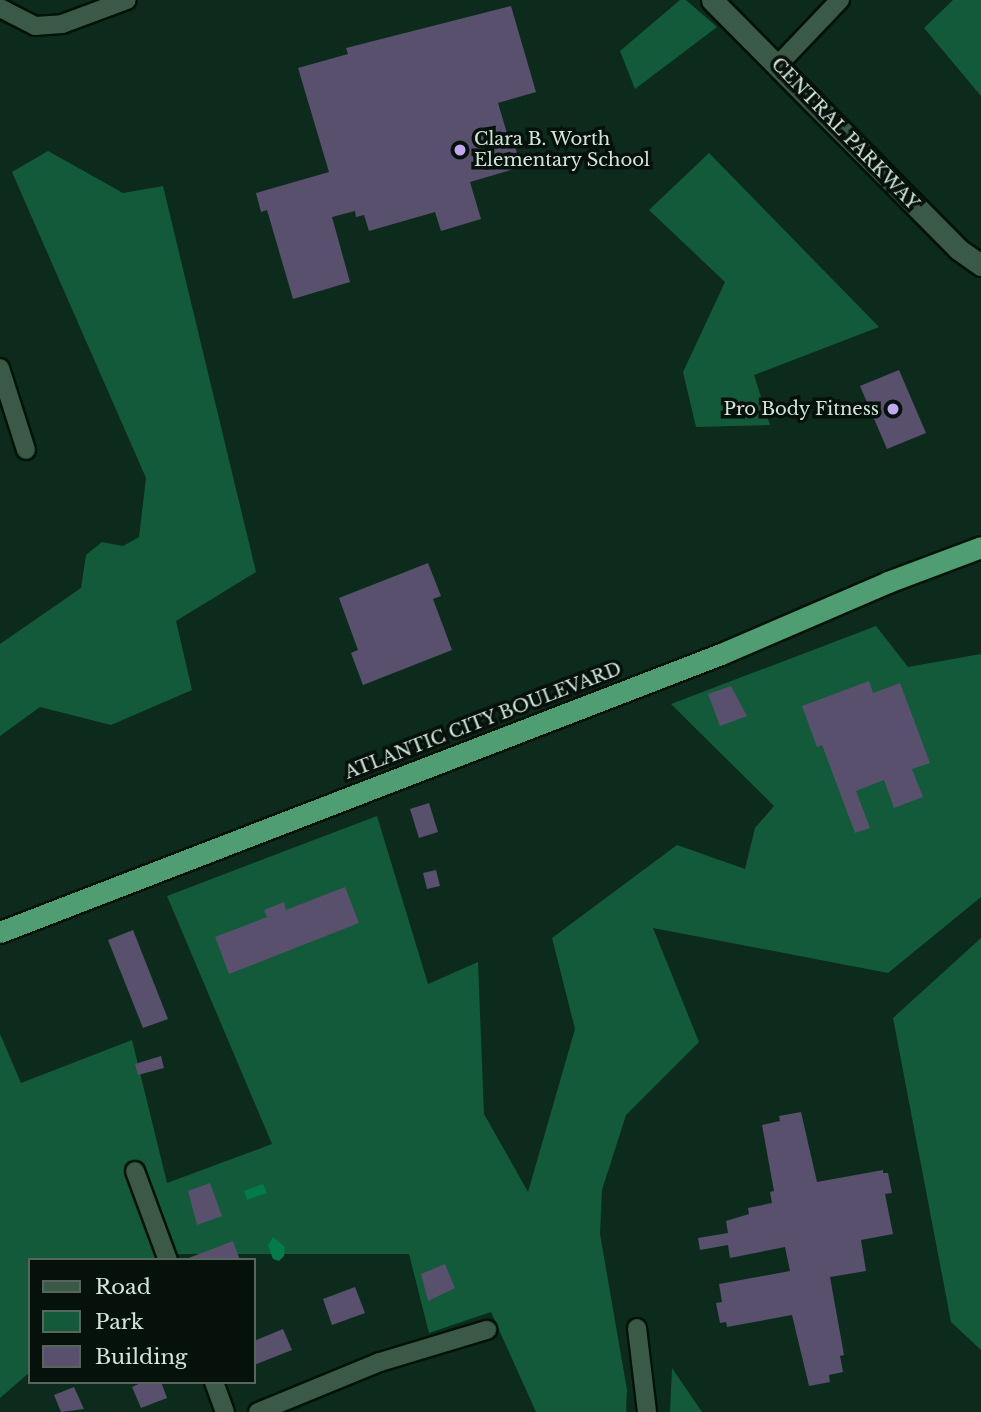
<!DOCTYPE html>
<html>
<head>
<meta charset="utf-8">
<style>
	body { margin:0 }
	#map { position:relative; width:981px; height:1412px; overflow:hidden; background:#0d2b1c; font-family:"Libre Baskerville",serif }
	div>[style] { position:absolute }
	.green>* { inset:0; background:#125a39 }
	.water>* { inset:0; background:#027b4b }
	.building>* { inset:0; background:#59506d }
	.roads { filter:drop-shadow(2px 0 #001306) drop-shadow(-2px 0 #001306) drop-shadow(0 2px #001306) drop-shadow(0 -2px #001306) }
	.street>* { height:18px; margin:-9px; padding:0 9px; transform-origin:9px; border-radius:9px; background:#3b5947 }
	.secondary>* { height:21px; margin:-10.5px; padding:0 10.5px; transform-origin:10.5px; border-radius:10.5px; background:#3b5947 }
	.highway>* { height:21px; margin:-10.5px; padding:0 10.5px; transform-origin:10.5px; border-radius:10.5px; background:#4f9d73 }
	.dots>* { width:19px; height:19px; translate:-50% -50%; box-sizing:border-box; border:4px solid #05110a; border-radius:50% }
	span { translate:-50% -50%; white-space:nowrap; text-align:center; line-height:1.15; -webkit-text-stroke:7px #05110a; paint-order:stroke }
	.street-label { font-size:18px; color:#d3e5da }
	.poi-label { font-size:18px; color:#d3e5da }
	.left { translate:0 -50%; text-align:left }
	.right { translate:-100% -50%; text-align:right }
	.legend { position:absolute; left:28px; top:1258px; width:228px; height:126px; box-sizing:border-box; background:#05110a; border:2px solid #57665d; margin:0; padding:9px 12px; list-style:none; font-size:21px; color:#d3e5da }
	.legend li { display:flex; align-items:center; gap:14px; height:35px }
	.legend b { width:35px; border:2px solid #57665d }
</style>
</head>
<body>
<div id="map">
	<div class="green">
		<div style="clip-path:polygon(680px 0,686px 0,717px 27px,635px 89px,620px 51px)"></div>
		<div style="clip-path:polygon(953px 0,981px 0,981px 96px,924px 28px)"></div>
		<div style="clip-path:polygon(48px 151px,123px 193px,163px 186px,256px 572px,176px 621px,192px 690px,111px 725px,40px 707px,0 736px,0 644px,81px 588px,86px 555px,102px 542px,123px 546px,139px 537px,146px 478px,12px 172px)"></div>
		<div style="clip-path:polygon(709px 153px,879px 327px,754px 375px,770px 425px,696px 427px,683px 372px,725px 282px,649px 210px)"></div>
		<div style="clip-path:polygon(876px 626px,908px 667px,981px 654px,981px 897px,888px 973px,653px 928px,699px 1042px,626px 1115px,602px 1190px,600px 1234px,627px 1390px,626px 1412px,536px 1412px,491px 1312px,429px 1333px,409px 1254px,163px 1254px,157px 1260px,30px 1260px,30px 1372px,0 1398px,0 1034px,21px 1083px,132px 1040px,167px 1183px,272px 1144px,167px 896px,377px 816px,428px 984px,478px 962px,484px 1114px,528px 1192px,575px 1029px,552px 938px,677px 845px,745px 869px,755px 828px,774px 806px,671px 704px)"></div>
		<div style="clip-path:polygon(981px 938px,981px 1350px,951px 1322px,893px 1018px)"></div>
		<div style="clip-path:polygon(672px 1368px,702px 1412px,670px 1412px)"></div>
	</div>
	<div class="water">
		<div style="clip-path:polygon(263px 1184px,267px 1193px,247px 1200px,244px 1191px)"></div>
		<div style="clip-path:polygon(273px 1237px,285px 1247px,284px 1256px,279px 1261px,273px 1259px,268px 1245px)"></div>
	</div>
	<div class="building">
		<div style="clip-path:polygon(511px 6px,536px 92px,498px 103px,511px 147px,515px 146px,521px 167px,470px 182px,481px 219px,441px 231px,435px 212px,369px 231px,364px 215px,356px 217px,355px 211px,332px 217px,350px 282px,293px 299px,267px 210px,261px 212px,256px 193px,329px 172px,298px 68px,348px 54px,346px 48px)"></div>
		<div style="clip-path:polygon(899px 370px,926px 433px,887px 449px,860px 386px)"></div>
		<div style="clip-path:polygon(428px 563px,441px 596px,433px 599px,452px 650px,363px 685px,351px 653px,358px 650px,339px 598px)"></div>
		<div style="clip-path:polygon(869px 681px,873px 693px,900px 683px,930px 763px,912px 769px,923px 797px,894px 808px,884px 780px,856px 791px,870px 828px,855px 833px,822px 745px,817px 747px,802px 706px)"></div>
		<div style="clip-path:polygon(731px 686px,747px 716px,720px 726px,708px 694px)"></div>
		<div style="clip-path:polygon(429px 803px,438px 832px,419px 838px,410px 809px)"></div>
		<div style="clip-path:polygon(436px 870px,440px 886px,427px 889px,423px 873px)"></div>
		<div style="clip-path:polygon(345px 887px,359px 923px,229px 974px,215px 937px,267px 917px,264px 910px,284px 902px,286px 910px)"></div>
		<div style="clip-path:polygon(133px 930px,168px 1019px,143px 1028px,108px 940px)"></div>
		<div style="clip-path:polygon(161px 1056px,164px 1068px,138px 1075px,135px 1064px)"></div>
		<div style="clip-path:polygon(801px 1112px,817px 1182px,883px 1170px,883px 1173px,888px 1173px,892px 1193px,885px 1194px,893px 1234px,861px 1240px,866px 1271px,830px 1277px,844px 1355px,840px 1356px,843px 1372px,829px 1375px,830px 1382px,809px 1386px,792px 1315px,727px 1327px,726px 1322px,720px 1323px,716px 1303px,722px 1302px,719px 1284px,790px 1271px,785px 1247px,730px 1258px,728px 1245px,700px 1250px,698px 1238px,728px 1233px,726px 1221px,749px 1214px,748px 1208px,772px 1203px,770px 1192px,774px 1191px,762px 1125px,780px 1121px,779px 1116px)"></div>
		<div style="clip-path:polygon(210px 1183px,222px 1216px,197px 1225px,188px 1191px)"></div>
		<div style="clip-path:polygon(233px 1241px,240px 1260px,186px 1260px,186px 1259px)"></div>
		<div style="clip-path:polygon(445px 1264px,455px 1288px,428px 1301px,421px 1274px)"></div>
		<div style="clip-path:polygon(355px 1287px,365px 1313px,332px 1325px,323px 1299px)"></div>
		<div style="clip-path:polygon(283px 1329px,292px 1350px,254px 1365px,254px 1341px)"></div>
		<div style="clip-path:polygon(143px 1382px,161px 1382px,167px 1398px,141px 1408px,132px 1387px)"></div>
		<div style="clip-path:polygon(74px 1387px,84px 1409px,61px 1412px,54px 1395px)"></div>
	</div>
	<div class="roads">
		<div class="street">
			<div style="left:0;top:8px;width:39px;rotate:27deg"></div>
			<div style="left:35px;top:26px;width:27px;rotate:-4deg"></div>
			<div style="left:62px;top:24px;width:69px;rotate:-20.3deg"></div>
			<div style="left:778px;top:65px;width:90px;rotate:-46.4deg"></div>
			<div style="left:0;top:368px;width:86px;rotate:72.4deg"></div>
			<div style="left:135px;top:1171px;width:95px;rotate:69.7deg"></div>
			<div style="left:637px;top:1328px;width:85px;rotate:83.2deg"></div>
			<div style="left:214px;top:1382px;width:32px;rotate:70deg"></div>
			<div style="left:258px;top:1412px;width:132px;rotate:-22.3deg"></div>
			<div style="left:380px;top:1362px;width:112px;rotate:-16.7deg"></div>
		</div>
		<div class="secondary">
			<div style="left:712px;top:0;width:350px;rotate:45.3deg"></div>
			<div style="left:958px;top:249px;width:28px;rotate:35deg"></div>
		</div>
		<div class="highway">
			<div style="left:0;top:932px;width:773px;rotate:-21.09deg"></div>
			<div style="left:721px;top:654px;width:182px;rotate:-23.3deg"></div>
			<div style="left:888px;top:582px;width:99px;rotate:-20.6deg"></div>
		</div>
	</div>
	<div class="dots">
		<div style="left:460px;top:150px;background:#c1a8f3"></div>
		<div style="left:893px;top:409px;background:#c1a8f3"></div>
	</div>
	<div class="street-label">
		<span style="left:845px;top:134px;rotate:46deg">CENTRAL PARKWAY</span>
		<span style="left:483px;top:721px;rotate:-21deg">ATLANTIC CITY BOULEVARD</span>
	</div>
	<div class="poi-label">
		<span class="left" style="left:474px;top:150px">Clara B. Worth<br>Elementary School</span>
		<span class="right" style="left:879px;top:409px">Pro Body Fitness</span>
	</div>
	<ul class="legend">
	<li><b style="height:9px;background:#3b5947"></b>Road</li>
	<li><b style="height:19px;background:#125a39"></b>Park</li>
	<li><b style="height:19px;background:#59506d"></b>Building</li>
	</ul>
</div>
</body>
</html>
